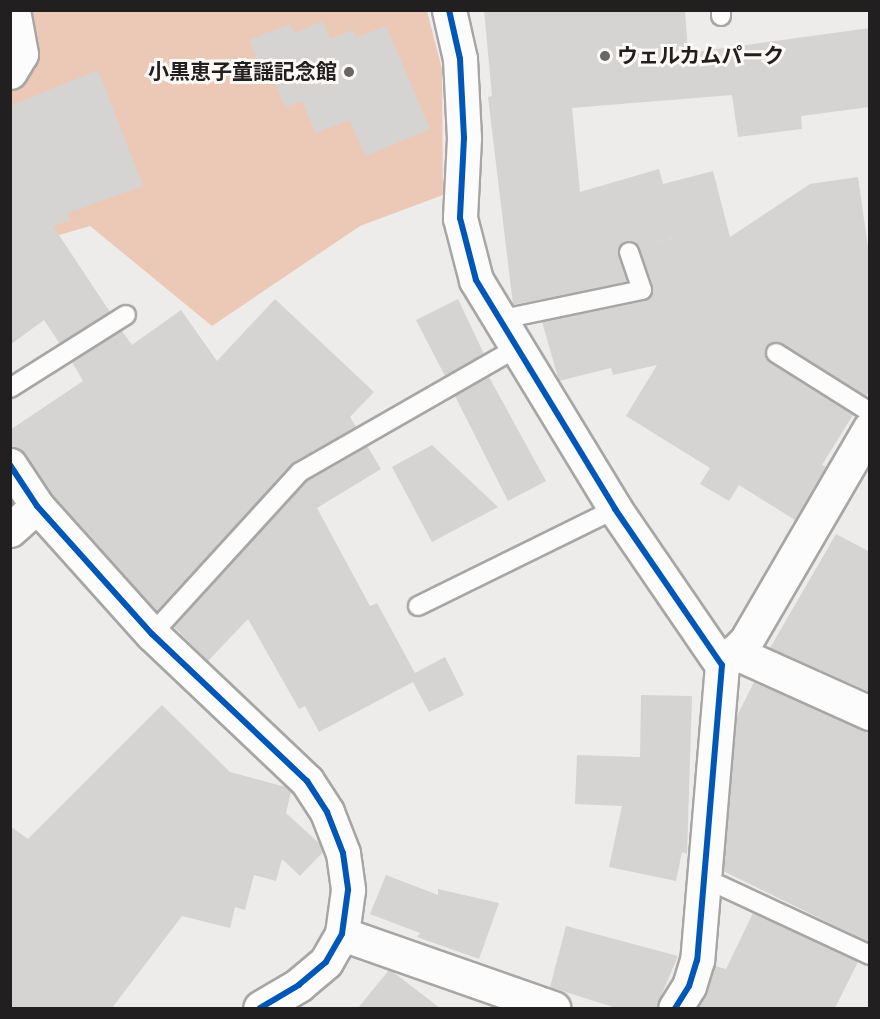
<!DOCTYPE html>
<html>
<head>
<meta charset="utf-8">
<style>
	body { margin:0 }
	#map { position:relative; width:880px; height:1019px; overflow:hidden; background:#eeecea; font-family:Lora,"Noto Sans JP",serif }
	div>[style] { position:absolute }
	.green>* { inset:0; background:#ecc9b7 }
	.building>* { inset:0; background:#d5d4d3 }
	.path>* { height:4px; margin-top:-2px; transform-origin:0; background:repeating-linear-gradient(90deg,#d6d6d6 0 4.5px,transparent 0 9px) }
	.roads { filter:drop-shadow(2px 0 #a7a6a5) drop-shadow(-2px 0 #a7a6a5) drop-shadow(0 2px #a7a6a5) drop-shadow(0 -2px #a7a6a5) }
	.service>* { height:18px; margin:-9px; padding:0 9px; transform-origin:9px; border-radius:9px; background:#fcfcfc }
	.minor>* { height:33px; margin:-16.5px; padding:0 16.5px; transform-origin:16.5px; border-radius:16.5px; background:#fcfcfc }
	.cycleway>* { height:6px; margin:-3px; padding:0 3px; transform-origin:3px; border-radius:3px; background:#0057b8 }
	.dots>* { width:16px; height:16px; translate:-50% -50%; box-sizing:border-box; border:3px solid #fcf9f7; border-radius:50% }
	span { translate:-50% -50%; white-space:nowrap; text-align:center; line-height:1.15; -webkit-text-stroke:6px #fcf9f7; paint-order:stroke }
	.poi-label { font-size:21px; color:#211f1f; font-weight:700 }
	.left { translate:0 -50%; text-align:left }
	.right { translate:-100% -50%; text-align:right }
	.frame { position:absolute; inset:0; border:12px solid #211f1f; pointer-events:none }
</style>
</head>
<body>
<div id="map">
	<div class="green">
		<div style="clip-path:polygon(11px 11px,427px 11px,442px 69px,443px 195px,360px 226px,212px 326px,90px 226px,11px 249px)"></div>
	</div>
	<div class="building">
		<div style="clip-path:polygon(484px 10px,685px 10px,688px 53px,870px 28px,870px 107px,801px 116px,802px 129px,738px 137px,732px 95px,572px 108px,580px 192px,659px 169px,663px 184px,713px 171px,730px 237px,810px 184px,858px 177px,870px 261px,870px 390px,866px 396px,781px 343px,771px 343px,765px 352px,770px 363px,853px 415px,822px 465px,826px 467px,795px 520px,739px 485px,729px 501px,700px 484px,710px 468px,626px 416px,657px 365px,613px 375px,611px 368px,559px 381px,542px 322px,644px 301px,653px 293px,653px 286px,639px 248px,626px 241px,618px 250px,627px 282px,513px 305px,488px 97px,492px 96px)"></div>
		<div style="clip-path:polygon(323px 21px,330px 39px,353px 30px,356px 38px,386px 26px,430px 129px,365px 156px,350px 120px,315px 133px,302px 101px,285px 107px,274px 80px,267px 83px,249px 40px,290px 24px,295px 33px)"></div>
		<div style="clip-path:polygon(98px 70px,143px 186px,68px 213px,70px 220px,53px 226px,110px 312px,60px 344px,44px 320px,10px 345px,10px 106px)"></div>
		<div style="clip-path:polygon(275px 299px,374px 392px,350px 417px,356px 427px,292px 464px,157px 612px,52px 495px,25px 454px,10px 447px,10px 430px,83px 381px,72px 362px,122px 331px,132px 345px,181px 310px,217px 361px)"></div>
		<div style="clip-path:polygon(458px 299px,484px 354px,445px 376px,416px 320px)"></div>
		<div style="clip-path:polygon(489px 377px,546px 481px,508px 501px,455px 396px)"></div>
		<div style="clip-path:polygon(432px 445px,498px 507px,432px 542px,392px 467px)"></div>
		<div style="clip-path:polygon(367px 446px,381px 469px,317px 508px,370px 606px,377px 603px,415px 673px,445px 657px,464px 695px,429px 712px,413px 682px,319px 732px,305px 706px,299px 709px,248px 619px,208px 661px,174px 627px,307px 481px)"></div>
		<div style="clip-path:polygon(836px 534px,870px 552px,870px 692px,770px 648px)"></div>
		<div style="clip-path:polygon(754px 682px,870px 731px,868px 942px,723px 871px,736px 718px)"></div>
		<div style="clip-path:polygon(641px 695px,692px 696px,687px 854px,682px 852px,676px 881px,609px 867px,622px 806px,575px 804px,577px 755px,640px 757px)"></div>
		<div style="clip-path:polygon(162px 705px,230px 772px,286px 787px,291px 792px,286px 813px,320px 844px,323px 852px,300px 876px,282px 859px,276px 881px,254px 875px,245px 910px,235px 907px,230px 928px,182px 916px,112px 1008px,10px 1008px,10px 826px,28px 839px)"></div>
		<div style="clip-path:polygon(386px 875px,438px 895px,438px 889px,499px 903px,479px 959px,417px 937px,420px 933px,370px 914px)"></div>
		<div style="clip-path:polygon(753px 913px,858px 962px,835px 1008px,697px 1008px,715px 966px,726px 969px)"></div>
		<div style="clip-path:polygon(566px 926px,678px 956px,656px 1008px,616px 1008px,550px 987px)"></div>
		<div style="clip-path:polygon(389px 970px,393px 972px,440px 1008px,358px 1008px)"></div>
	</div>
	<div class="path">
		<div style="left:659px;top:242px;width:17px;rotate:-17deg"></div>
	</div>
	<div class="roads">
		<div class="service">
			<div style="left:721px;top:10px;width:6px;rotate:90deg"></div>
			<div style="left:498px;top:320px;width:147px;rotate:-11.8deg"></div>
			<div style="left:642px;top:290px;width:40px;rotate:-108.9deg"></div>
			<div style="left:776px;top:353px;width:111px;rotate:32.1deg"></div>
			<div style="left:10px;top:388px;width:137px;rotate:-32.2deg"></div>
			<div style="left:418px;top:606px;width:220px;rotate:-26.2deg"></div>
			<div style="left:152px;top:634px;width:219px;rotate:-47.6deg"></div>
			<div style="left:300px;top:472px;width:248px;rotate:-29.8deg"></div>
			<div style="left:704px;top:878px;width:183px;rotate:24.9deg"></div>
		</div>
		<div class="minor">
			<div style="left:449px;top:10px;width:50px;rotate:77.3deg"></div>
			<div style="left:460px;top:59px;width:79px;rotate:87.1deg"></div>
			<div style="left:464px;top:138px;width:80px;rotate:92.9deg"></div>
			<div style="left:460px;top:218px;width:64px;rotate:75.5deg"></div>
			<div style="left:476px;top:280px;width:268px;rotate:58.7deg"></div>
			<div style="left:615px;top:509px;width:189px;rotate:55.6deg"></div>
			<div style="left:722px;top:665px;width:296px;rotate:94.8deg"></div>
			<div style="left:697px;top:960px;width:27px;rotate:107deg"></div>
			<div style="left:689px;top:986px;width:26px;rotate:122deg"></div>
			<div style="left:10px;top:72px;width:21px;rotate:-59deg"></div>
			<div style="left:21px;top:54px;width:45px;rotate:-100.3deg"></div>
			<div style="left:10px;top:465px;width:49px;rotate:56.6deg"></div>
			<div style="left:37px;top:506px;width:172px;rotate:48.1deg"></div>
			<div style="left:152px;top:634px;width:214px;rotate:43.5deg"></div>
			<div style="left:307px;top:781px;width:37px;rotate:57deg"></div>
			<div style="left:327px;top:812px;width:44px;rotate:68.7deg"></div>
			<div style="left:343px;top:853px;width:37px;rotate:82deg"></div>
			<div style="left:348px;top:890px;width:44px;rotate:97.8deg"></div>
			<div style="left:342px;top:934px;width:32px;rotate:120deg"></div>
			<div style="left:326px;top:962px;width:35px;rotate:140deg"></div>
			<div style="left:299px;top:985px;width:45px;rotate:149.5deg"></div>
			<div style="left:10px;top:530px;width:36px;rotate:-42deg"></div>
			<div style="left:734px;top:652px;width:149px;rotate:24.2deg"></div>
			<div style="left:722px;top:665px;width:34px;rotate:-45deg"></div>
			<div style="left:746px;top:641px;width:246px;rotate:-59.8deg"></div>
			<div style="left:342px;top:934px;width:224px;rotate:19.3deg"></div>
		</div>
	</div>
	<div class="cycleway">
		<div style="left:449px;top:10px;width:50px;rotate:77.3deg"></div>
		<div style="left:460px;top:59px;width:79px;rotate:87.1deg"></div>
		<div style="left:464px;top:138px;width:80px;rotate:92.9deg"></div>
		<div style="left:460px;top:218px;width:64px;rotate:75.5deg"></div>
		<div style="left:476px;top:280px;width:268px;rotate:58.7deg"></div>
		<div style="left:615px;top:509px;width:189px;rotate:55.6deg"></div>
		<div style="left:722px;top:665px;width:296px;rotate:94.8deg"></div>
		<div style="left:697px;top:960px;width:27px;rotate:107deg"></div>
		<div style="left:689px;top:986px;width:26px;rotate:122deg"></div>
		<div style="left:10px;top:465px;width:49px;rotate:56.6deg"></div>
		<div style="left:37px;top:506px;width:172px;rotate:48.1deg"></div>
		<div style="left:152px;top:634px;width:214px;rotate:43.5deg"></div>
		<div style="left:307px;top:781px;width:37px;rotate:57deg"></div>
		<div style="left:327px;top:812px;width:44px;rotate:68.7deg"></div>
		<div style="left:343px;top:853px;width:37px;rotate:82deg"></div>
		<div style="left:348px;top:890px;width:44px;rotate:97.8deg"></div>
		<div style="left:342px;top:934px;width:32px;rotate:120deg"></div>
		<div style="left:326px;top:962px;width:35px;rotate:140deg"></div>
		<div style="left:299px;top:985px;width:45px;rotate:149.5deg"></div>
	</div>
	<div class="dots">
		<div style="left:605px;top:56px;background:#696766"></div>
		<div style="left:349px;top:72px;background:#696766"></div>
	</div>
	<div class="poi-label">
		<span class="left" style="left:617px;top:56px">ウェルカムパーク</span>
		<span class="right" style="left:337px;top:72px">小黒恵子童謡記念館</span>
	</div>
	<div class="frame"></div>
</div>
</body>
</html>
